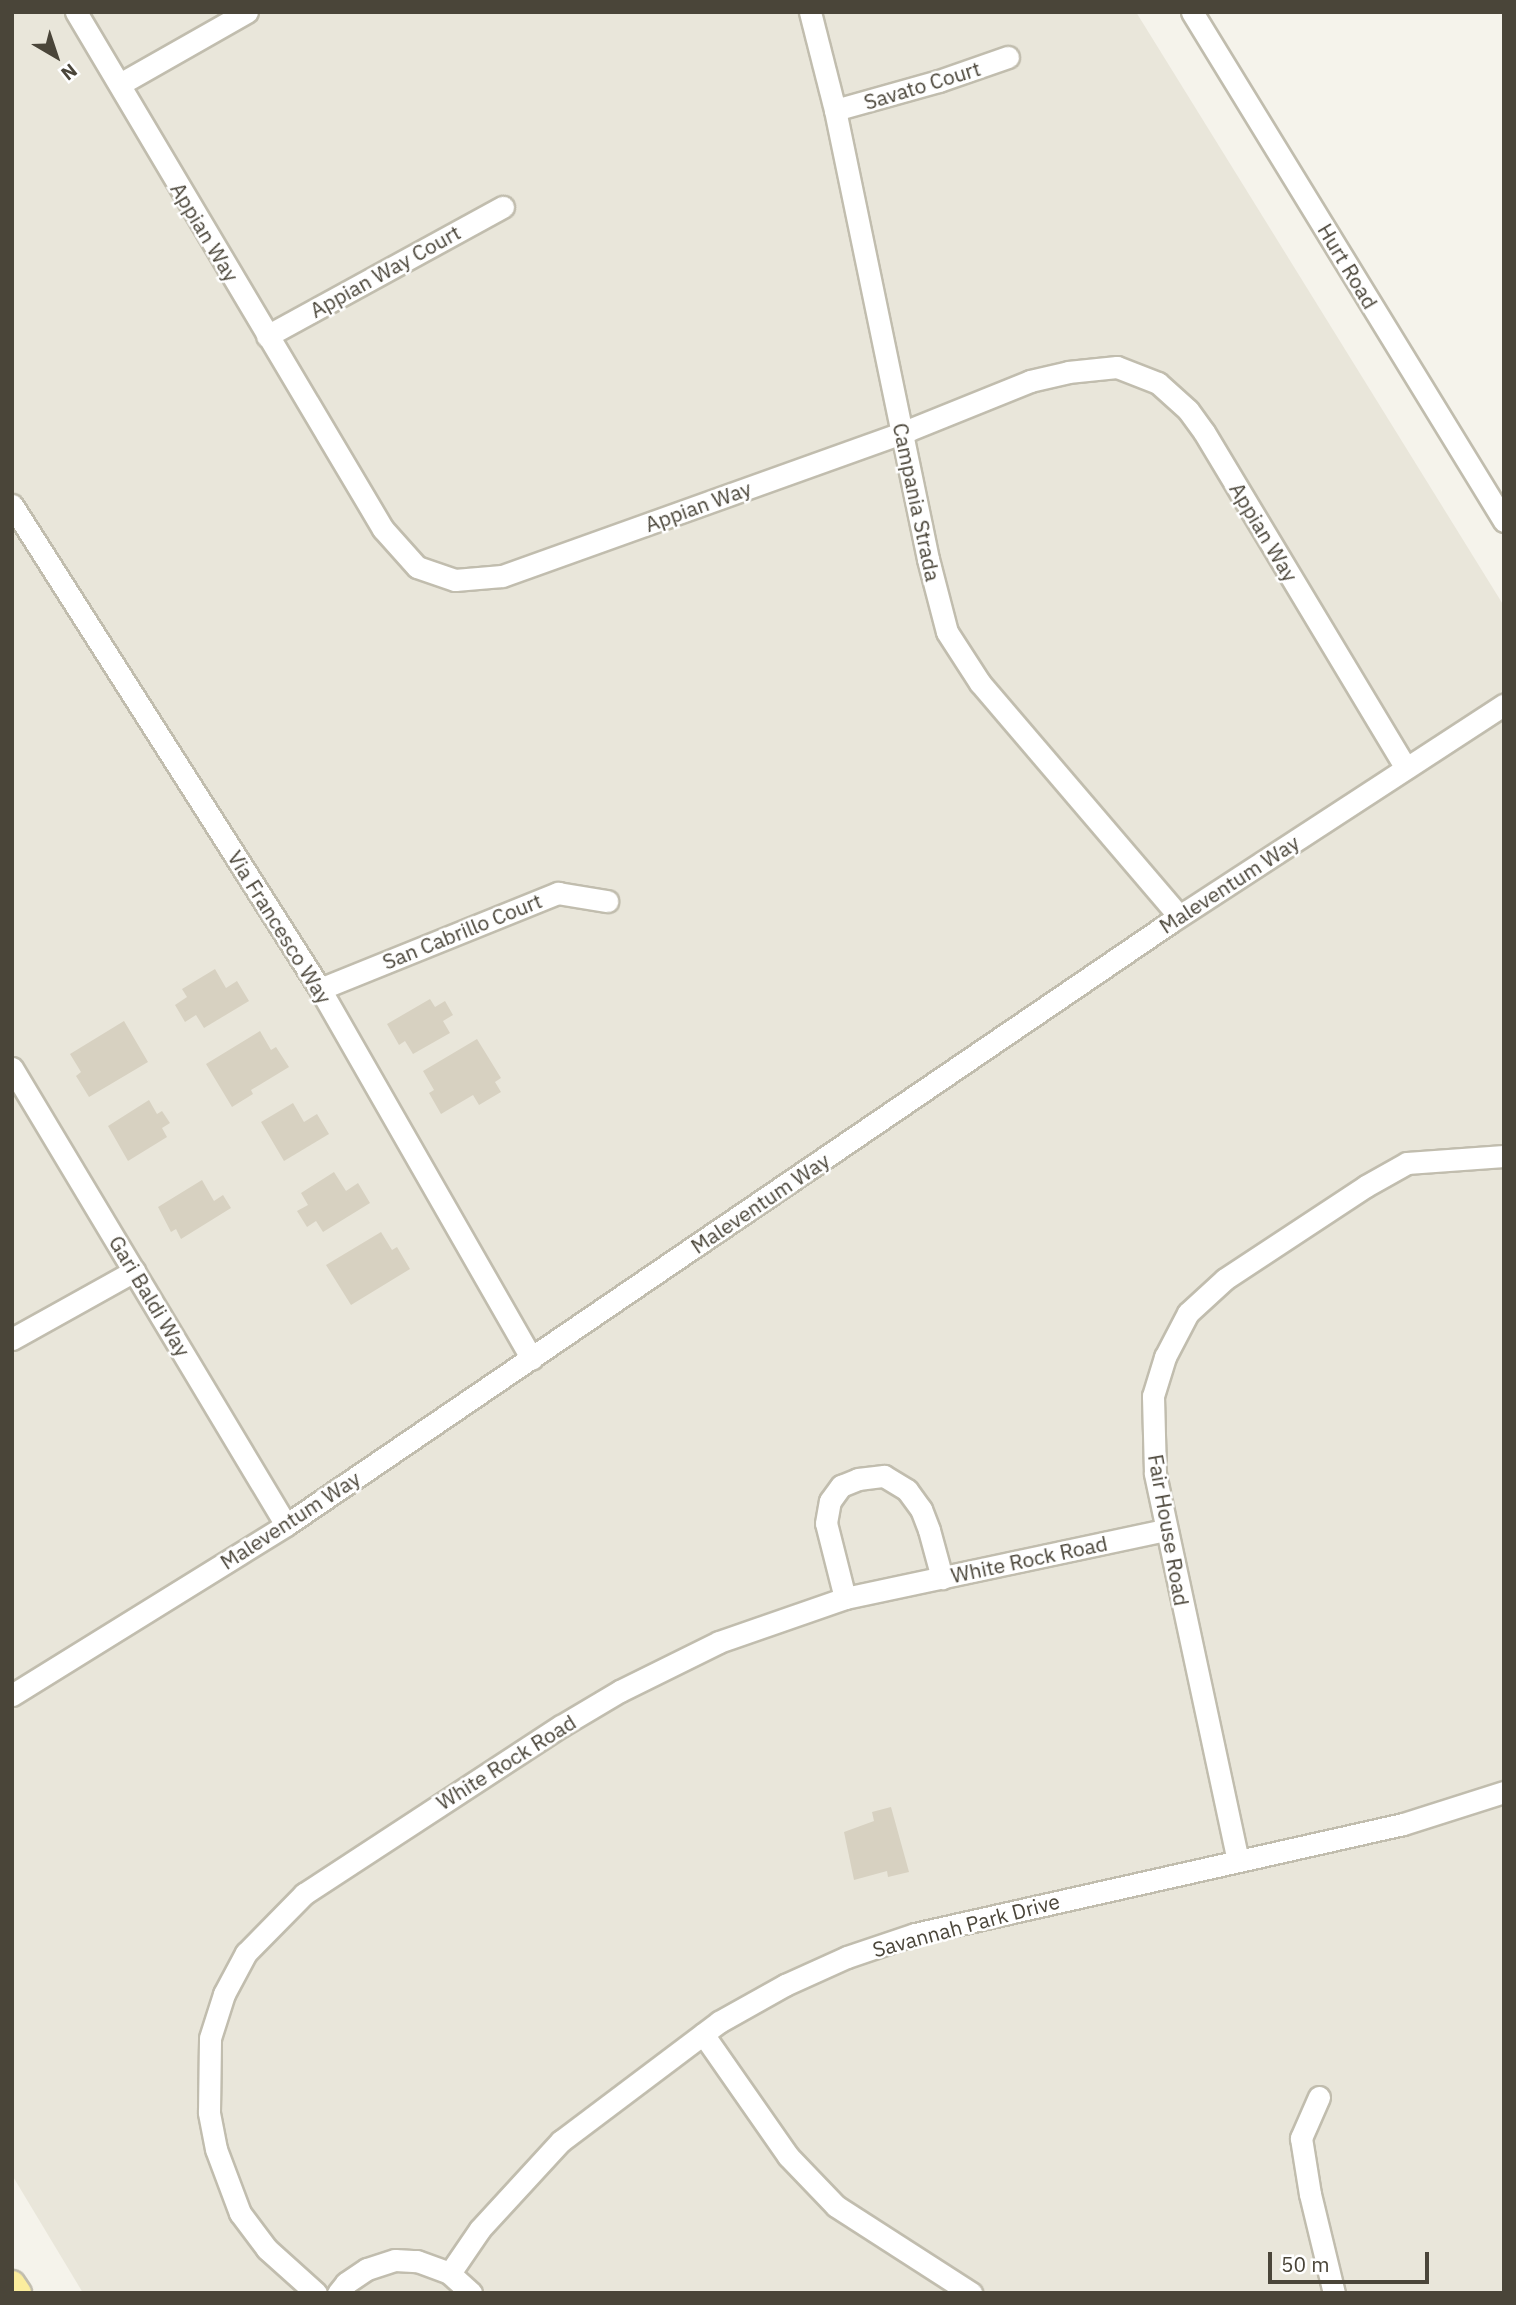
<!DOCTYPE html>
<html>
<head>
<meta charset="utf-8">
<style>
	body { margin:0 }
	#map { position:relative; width:1516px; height:2305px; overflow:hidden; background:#f5f3eb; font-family:"IBM Plex Sans",sans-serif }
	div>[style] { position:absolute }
	.residential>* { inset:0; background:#e9e6da }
	.building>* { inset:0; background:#d7d1c1 }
	.roads { filter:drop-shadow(2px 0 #c1bdae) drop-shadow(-2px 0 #c1bdae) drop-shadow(0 2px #c1bdae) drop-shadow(0 -2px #c1bdae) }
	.minor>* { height:21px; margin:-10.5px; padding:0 10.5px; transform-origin:10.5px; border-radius:10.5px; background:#fff }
	.major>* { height:26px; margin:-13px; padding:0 13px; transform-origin:13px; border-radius:13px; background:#fbed9e }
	span { translate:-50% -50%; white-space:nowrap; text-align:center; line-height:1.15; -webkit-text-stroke:5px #fff; paint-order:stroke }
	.street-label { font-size:21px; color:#4a4539 }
	.frame { position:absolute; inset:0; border:14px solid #4a4539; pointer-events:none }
	.north { position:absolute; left:21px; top:21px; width:70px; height:70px; -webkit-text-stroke:5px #fff; paint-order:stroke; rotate:141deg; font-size:19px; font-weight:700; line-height:28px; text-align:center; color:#4a4539 }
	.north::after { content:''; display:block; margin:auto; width:24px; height:32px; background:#4a4539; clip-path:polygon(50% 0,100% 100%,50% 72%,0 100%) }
	.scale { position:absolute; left:1268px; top:2252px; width:161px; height:32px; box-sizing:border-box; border:4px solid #4a4539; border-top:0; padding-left:9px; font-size:21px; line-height:24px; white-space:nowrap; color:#4a4539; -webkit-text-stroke:5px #fff; paint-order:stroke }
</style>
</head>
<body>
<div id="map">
	<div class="residential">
		<div style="clip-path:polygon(12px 12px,1136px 12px,1504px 606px,1504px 2293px,83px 2293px,12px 2175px)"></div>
	</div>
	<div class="building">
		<div style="clip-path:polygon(215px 969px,226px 988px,237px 981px,249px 1001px,204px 1028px,196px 1015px,185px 1022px,175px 1005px,187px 997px,182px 989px)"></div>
		<div style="clip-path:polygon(430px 999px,435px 1007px,445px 1001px,453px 1015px,443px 1021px,450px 1033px,413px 1054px,405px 1041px,399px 1045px,387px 1024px)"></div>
		<div style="clip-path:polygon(124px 1021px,148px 1062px,89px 1097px,76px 1076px,81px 1072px,70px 1054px)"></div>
		<div style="clip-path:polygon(260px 1031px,271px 1050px,276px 1047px,289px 1067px,251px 1090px,253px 1094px,232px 1107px,206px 1064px)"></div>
		<div style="clip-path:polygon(477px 1039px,501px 1078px,495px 1082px,501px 1092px,479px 1105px,473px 1095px,441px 1114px,429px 1093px,434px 1090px,423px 1071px)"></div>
		<div style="clip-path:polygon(149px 1100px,157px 1114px,162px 1111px,170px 1123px,162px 1128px,167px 1137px,128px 1161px,108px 1126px)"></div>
		<div style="clip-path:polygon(293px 1103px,304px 1122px,317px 1114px,329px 1134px,284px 1161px,261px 1122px)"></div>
		<div style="clip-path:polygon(334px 1172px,346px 1191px,358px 1183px,370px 1203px,323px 1232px,316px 1221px,307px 1227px,297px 1211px,308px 1205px,301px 1193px)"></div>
		<div style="clip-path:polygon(202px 1180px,214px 1201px,223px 1195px,231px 1208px,181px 1239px,176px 1229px,171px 1232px,158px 1207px)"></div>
		<div style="clip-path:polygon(381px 1232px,392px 1250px,397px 1247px,410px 1269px,351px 1305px,326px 1265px)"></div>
		<div style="clip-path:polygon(891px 1807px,909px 1872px,888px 1877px,887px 1871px,854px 1880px,844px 1832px,874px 1821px,872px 1812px)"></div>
	</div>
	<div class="roads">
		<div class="minor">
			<div style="left:76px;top:12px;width:601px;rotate:59.3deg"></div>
			<div style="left:383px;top:529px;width:51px;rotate:48.2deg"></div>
			<div style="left:417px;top:567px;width:40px;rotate:18.9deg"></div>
			<div style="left:455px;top:580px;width:47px;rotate:-4.9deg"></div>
			<div style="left:502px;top:576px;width:432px;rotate:-19.7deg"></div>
			<div style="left:909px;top:430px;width:131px;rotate:-22deg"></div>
			<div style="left:1030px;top:381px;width:39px;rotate:-13deg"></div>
			<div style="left:1068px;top:372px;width:49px;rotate:-5.8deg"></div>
			<div style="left:1117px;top:367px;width:44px;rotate:21.3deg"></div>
			<div style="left:1158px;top:383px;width:40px;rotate:42deg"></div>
			<div style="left:1188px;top:410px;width:27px;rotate:54deg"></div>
			<div style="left:1204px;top:432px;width:392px;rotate:59deg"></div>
			<div style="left:810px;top:12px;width:101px;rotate:75.7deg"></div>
			<div style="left:835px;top:110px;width:459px;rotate:78.3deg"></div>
			<div style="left:928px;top:559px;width:75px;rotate:75.4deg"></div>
			<div style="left:947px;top:632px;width:61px;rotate:57.1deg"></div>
			<div style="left:980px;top:683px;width:306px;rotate:49.5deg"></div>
			<div style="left:1192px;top:12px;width:597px;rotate:58.49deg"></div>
			<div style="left:120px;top:84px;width:146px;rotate:-29.6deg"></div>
			<div style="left:835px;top:110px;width:108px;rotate:-15.6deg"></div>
			<div style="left:939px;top:81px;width:73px;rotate:-19.2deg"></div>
			<div style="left:267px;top:336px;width:269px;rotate:-28.7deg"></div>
			<div style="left:12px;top:505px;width:574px;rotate:57.53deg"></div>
			<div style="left:320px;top:989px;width:426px;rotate:60.2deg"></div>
			<div style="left:320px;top:989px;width:257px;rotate:-22deg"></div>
			<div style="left:558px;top:893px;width:50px;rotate:9.3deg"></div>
			<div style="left:12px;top:1068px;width:533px;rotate:59.05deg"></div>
			<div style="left:12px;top:1339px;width:140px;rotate:-29.1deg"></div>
			<div style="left:845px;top:1598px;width:77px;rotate:-104.2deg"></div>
			<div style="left:826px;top:1523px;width:22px;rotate:-80deg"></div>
			<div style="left:830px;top:1501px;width:19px;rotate:-54deg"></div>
			<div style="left:841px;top:1486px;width:18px;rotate:-22deg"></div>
			<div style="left:858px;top:1479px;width:26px;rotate:-7deg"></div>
			<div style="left:884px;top:1476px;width:27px;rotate:31deg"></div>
			<div style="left:907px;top:1490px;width:24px;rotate:54deg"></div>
			<div style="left:921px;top:1509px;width:22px;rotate:69deg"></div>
			<div style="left:929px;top:1530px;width:50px;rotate:74.8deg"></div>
			<div style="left:12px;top:1695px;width:322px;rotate:-31.8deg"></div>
			<div style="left:286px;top:1525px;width:1069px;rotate:-34.28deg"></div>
			<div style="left:1169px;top:923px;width:400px;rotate:-33.1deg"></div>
			<div style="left:1238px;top:1861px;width:397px;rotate:-102.1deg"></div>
			<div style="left:1155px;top:1473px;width:77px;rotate:-91.5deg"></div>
			<div style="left:1153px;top:1396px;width:41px;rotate:-72.9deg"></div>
			<div style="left:1165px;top:1357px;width:50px;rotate:-62.4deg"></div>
			<div style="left:1188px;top:1313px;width:50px;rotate:-42.6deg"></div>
			<div style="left:1225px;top:1279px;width:169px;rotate:-33.4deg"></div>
			<div style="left:1366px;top:1186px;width:47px;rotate:-29.3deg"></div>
			<div style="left:1407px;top:1163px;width:97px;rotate:-4.1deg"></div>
			<div style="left:703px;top:2034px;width:149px;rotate:55.1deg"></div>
			<div style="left:788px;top:2156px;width:69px;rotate:46.2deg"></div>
			<div style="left:836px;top:2206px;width:161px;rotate:32.8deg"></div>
			<div style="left:1319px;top:2097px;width:45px;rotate:113.7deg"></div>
			<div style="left:1301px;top:2138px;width:57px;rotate:80.9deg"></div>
			<div style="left:1310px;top:2194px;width:102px;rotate:76.4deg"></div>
			<div style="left:450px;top:2273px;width:53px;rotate:-55.7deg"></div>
			<div style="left:480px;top:2229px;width:120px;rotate:-47.4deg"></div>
			<div style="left:561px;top:2141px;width:198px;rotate:-37deg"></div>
			<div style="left:719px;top:2022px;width:76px;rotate:-29.3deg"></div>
			<div style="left:785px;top:1985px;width:68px;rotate:-24.3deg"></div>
			<div style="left:847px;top:1957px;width:72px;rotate:-18.7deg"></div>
			<div style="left:915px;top:1934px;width:500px;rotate:-12.7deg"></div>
			<div style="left:1403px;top:1824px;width:106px;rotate:-17.6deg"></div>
			<div style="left:316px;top:2293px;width:66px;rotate:-138.1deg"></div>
			<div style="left:267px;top:2249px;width:45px;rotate:-126.9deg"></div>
			<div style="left:240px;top:2213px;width:68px;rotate:-110.6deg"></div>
			<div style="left:216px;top:2149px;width:38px;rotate:-101deg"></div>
			<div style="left:209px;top:2112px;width:74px;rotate:-89.2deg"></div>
			<div style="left:210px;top:2038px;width:46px;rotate:-72.3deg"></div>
			<div style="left:224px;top:1994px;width:47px;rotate:-61.8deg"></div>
			<div style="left:246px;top:1953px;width:83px;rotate:-45.5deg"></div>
			<div style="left:304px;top:1894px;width:307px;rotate:-33.2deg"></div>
			<div style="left:561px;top:1726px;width:69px;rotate:-30.7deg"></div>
			<div style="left:620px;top:1691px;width:110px;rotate:-26.3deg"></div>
			<div style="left:719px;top:1642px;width:133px;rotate:-19.2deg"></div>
			<div style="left:845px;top:1598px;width:328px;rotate:-12deg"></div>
			<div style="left:338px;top:2293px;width:13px;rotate:-51deg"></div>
			<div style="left:346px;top:2283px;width:25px;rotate:-34deg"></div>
			<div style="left:367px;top:2269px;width:29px;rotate:-18deg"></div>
			<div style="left:395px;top:2260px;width:22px;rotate:3deg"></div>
			<div style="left:417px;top:2261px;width:33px;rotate:20deg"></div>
			<div style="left:448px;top:2272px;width:31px;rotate:42deg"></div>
		</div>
		<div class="major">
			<div style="left:12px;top:2284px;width:11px;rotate:56deg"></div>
		</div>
	</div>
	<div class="street-label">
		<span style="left:922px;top:85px;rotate:-17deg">Savato Court</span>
		<span style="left:205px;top:232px;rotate:59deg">Appian Way</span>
		<span style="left:1348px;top:266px;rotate:59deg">Hurt Road</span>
		<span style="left:385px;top:271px;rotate:-29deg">Appian Way Court</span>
		<span style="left:917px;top:502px;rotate:78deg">Campania Strada</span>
		<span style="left:698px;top:506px;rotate:-20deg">Appian Way</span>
		<span style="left:1264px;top:532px;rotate:59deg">Appian Way</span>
		<span style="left:1229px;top:884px;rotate:-33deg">Maleventum Way</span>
		<span style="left:280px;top:927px;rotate:58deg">Via Francesco Way</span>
		<span style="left:462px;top:931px;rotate:-22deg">San Cabrillo Court</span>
		<span style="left:760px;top:1203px;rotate:-34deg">Maleventum Way</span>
		<span style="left:150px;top:1296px;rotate:59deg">Gari Baldi Way</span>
		<span style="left:290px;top:1520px;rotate:-33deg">Maleventum Way</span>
		<span style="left:1169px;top:1530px;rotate:80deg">Fair House Road</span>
		<span style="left:1029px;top:1559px;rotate:-12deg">White Rock Road</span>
		<span style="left:506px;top:1762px;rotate:-32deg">White Rock Road</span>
		<span style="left:966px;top:1925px;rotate:-15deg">Savannah Park Drive</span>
	</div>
	<div class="frame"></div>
	<div class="north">N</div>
	<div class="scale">50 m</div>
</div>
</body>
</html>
